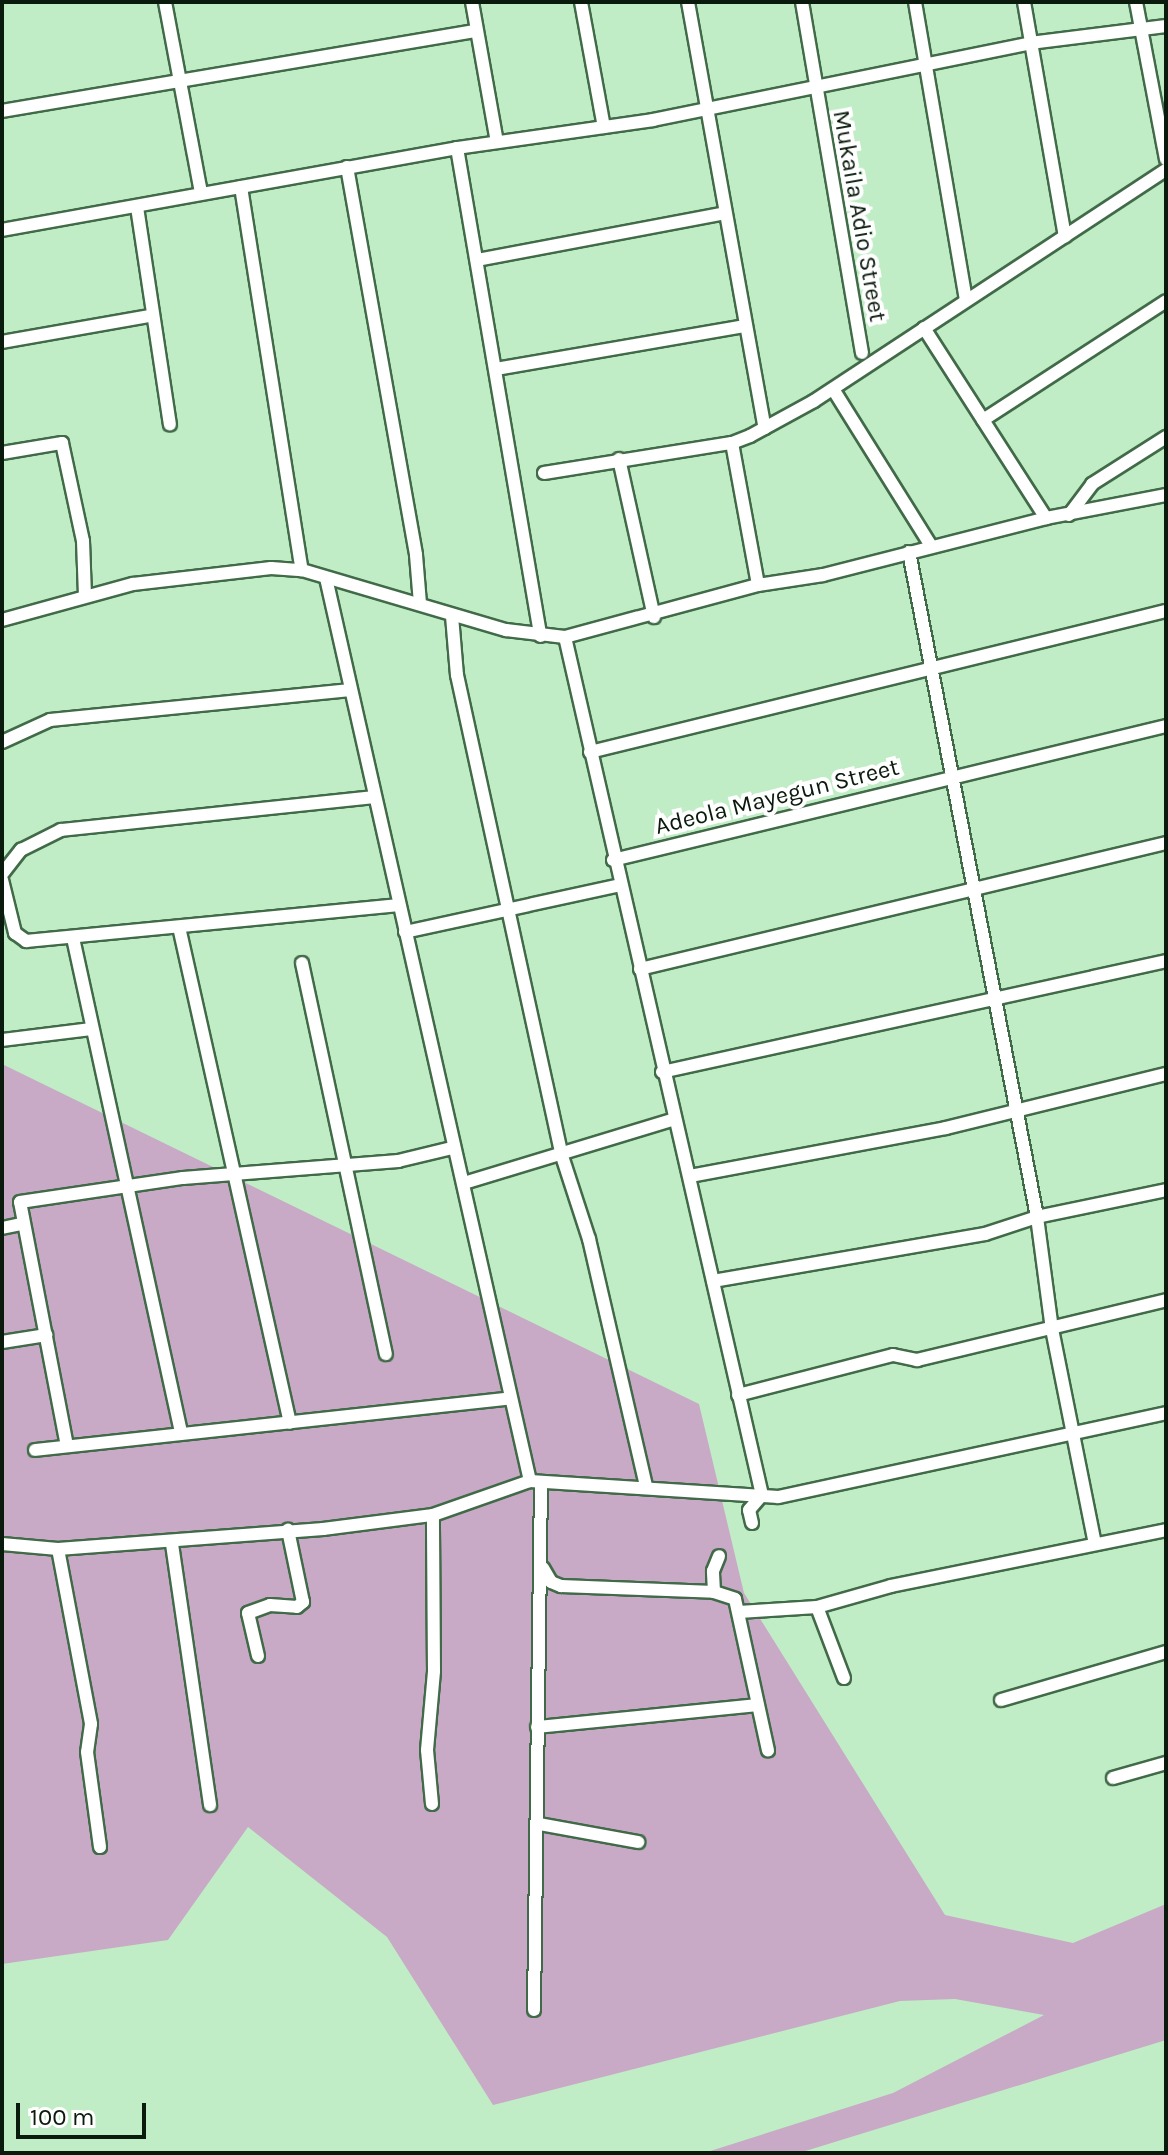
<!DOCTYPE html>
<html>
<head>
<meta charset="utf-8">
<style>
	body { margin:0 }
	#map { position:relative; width:1168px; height:2155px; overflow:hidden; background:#c0edc5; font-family:Karla,sans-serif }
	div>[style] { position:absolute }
	.green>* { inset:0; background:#c8aac6 }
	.roads { filter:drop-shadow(2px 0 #416a48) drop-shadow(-2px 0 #416a48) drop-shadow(0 2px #416a48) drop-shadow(0 -2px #416a48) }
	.minor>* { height:12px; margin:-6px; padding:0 6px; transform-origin:6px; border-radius:6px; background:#fff }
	span { translate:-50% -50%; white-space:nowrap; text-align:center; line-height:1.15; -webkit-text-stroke:8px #fff; paint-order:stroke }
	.street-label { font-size:24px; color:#0a1a0d }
	.frame { position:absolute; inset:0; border:4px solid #0a1a0d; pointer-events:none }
	.scale { position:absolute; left:16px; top:2103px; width:130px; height:36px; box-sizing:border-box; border:4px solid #0a1a0d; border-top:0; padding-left:10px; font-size:24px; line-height:28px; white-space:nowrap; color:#0a1a0d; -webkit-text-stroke:6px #fff; paint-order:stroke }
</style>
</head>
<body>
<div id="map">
	<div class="green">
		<div style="clip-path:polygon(2px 1064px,699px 1404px,744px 1593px,945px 1915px,1073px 1943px,1166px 1904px,1166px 2040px,799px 2153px,704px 2153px,893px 2093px,1044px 2015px,955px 1999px,900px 2001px,493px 2105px,387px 1937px,248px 1827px,168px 1940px,2px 1964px)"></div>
	</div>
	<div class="roads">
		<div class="minor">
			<div style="left:165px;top:2px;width:194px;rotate:79.3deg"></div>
			<div style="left:472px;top:2px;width:142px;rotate:79.9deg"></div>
			<div style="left:581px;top:2px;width:127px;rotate:79.6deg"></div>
			<div style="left:688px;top:2px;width:433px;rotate:79.8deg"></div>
			<div style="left:802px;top:2px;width:356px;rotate:80.3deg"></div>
			<div style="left:915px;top:2px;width:302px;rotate:80.3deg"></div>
			<div style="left:1024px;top:2px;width:238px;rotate:80.1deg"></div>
			<div style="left:1136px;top:2px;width:160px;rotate:79.2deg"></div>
			<div style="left:2px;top:111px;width:481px;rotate:-9.6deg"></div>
			<div style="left:457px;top:148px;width:495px;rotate:80.3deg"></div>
			<div style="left:347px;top:167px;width:394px;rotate:79.9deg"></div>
			<div style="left:416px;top:555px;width:49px;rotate:85.3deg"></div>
			<div style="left:241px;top:187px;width:388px;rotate:81deg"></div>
			<div style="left:137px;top:207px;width:220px;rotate:81.4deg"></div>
			<div style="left:2px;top:230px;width:462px;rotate:-10.2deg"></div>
			<div style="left:457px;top:148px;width:198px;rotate:-8.1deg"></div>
			<div style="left:653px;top:120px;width:385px;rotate:-11.5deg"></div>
			<div style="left:1030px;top:43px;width:137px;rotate:-7.1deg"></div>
			<div style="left:477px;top:260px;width:252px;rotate:-10.7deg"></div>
			<div style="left:924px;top:328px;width:226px;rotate:57.3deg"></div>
			<div style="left:2px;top:342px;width:150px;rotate:-10deg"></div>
			<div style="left:496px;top:369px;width:253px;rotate:-9.8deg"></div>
			<div style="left:833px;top:389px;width:185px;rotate:58deg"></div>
			<div style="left:983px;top:420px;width:218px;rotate:-33deg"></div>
			<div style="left:732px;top:443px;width:144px;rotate:79.6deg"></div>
			<div style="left:2px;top:453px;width:61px;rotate:-9.5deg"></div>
			<div style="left:62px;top:443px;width:100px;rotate:77.9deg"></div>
			<div style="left:83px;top:541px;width:54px;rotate:87.9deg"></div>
			<div style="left:619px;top:459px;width:162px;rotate:77.5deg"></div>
			<div style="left:544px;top:473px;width:190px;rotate:-9.1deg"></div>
			<div style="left:732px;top:443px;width:19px;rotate:-21deg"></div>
			<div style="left:750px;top:436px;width:73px;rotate:-28.7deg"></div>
			<div style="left:814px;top:401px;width:421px;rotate:-33.3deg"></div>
			<div style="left:1069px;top:515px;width:39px;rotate:-53deg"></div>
			<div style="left:1092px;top:484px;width:88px;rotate:-32.4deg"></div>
			<div style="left:909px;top:552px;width:677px;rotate:79.1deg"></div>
			<div style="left:1037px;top:1217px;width:113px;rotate:82.4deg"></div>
			<div style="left:1052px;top:1329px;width:219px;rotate:78.7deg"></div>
			<div style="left:326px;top:578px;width:926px;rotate:77.27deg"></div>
			<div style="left:452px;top:616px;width:59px;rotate:85.2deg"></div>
			<div style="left:457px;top:675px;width:492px;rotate:77.7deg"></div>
			<div style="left:562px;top:1156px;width:87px;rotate:72deg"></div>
			<div style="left:589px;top:1239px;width:253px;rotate:77deg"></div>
			<div style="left:2px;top:620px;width:136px;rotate:-15.4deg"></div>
			<div style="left:133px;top:584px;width:139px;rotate:-6.6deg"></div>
			<div style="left:271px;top:568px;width:31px;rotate:4deg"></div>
			<div style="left:302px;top:570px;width:213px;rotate:16.4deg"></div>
			<div style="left:506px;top:630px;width:59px;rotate:6.8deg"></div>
			<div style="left:565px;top:637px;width:200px;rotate:-15.1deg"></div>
			<div style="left:758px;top:585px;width:66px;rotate:-8.7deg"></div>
			<div style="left:823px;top:575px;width:230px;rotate:-14.3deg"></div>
			<div style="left:1046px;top:518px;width:122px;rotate:-10.9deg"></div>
			<div style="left:565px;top:637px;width:880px;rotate:77.07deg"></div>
			<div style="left:2px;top:742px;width:53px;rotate:-24.6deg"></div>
			<div style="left:50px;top:720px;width:302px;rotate:-5.7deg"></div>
			<div style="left:590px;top:752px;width:593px;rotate:-13.76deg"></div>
			<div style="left:613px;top:860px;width:569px;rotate:-13.62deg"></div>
			<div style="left:2px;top:874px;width:31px;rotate:-52deg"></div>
			<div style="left:21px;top:850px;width:45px;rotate:-26.6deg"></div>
			<div style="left:61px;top:830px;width:314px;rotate:-6deg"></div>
			<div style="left:2px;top:880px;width:55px;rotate:76.2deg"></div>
			<div style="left:15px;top:933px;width:14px;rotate:36deg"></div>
			<div style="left:26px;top:941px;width:375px;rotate:-5.5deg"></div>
			<div style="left:179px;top:927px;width:508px;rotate:77.39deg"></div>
			<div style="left:405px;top:932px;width:220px;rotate:-12.3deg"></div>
			<div style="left:73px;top:938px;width:506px;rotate:77.67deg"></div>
			<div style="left:302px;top:963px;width:400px;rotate:77.9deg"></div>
			<div style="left:640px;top:969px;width:541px;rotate:-13.47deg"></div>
			<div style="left:2px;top:1040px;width:90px;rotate:-7deg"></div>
			<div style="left:662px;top:1072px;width:516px;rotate:-12.42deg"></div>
			<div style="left:690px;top:1176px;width:260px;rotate:-10.6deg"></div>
			<div style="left:946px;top:1128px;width:227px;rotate:-13.8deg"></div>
			<div style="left:464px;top:1183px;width:217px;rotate:-16.9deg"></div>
			<div style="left:2px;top:1228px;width:19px;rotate:-12deg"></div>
			<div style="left:713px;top:1281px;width:276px;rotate:-9.8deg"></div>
			<div style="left:985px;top:1234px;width:55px;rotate:-18.1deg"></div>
			<div style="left:1037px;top:1217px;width:132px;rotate:-11.8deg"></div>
			<div style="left:2px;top:1342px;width:45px;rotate:-9deg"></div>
			<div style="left:738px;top:1395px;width:160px;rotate:-14.5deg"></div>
			<div style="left:893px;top:1355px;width:25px;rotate:12deg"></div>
			<div style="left:917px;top:1360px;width:256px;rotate:-13.5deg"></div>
			<div style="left:67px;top:1446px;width:248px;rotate:-100.9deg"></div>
			<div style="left:20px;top:1202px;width:165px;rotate:-8.4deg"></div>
			<div style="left:183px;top:1178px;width:216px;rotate:-4.5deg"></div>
			<div style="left:398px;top:1161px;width:56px;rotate:-13.5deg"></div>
			<div style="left:35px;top:1450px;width:478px;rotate:-6.2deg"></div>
			<div style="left:752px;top:1523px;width:13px;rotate:-103deg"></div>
			<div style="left:749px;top:1510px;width:20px;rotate:-49deg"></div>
			<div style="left:2px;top:1544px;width:56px;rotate:5.1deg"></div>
			<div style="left:58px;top:1549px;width:266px;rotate:-4.3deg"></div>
			<div style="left:323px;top:1529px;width:111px;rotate:-7.3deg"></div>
			<div style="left:433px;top:1515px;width:103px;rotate:-19.3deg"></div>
			<div style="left:530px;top:1481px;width:249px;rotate:3.7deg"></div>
			<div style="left:778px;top:1497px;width:397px;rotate:-12.2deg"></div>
			<div style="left:172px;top:1544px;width:264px;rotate:81.7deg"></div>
			<div style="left:58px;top:1549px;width:178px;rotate:79.3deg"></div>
			<div style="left:91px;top:1724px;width:28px;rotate:98deg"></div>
			<div style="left:87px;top:1752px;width:96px;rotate:82.2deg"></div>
			<div style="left:543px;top:1568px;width:16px;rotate:60deg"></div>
			<div style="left:551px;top:1582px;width:11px;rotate:22deg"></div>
			<div style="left:561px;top:1586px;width:153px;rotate:2.2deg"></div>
			<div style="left:714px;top:1592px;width:22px;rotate:18deg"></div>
			<div style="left:735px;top:1599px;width:155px;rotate:77.7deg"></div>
			<div style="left:714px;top:1592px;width:21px;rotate:-93deg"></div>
			<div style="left:713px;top:1571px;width:16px;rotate:-68deg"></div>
			<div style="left:817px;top:1607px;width:76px;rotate:69.2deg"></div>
			<div style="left:739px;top:1612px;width:78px;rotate:-3.7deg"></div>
			<div style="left:817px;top:1607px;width:77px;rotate:-15.8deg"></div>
			<div style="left:891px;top:1586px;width:281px;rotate:-11.5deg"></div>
			<div style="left:258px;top:1656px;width:44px;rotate:-103.1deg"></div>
			<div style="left:248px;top:1613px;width:23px;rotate:-20deg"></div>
			<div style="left:270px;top:1605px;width:27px;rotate:4deg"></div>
			<div style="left:297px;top:1607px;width:8px;rotate:-40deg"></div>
			<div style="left:303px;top:1602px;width:74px;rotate:-101.8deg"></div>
			<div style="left:1001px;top:1700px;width:172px;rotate:-16.2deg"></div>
			<div style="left:537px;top:1727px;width:221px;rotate:-5.7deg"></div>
			<div style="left:1113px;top:1778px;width:55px;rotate:-15.8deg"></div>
			<div style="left:432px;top:1804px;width:54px;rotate:-95.3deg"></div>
			<div style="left:427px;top:1750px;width:79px;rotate:-84.9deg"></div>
			<div style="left:434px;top:1671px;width:156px;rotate:-90.4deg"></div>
			<div style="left:539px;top:1824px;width:101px;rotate:10.3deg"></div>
			<div style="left:534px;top:2010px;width:527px;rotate:-89.24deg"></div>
		</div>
	</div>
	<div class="street-label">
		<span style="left:859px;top:216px;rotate:80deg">Mukaila Adio Street</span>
		<span style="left:777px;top:797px;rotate:-14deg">Adeola Mayegun Street</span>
	</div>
	<div class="frame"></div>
	<div class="scale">100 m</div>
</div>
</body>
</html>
